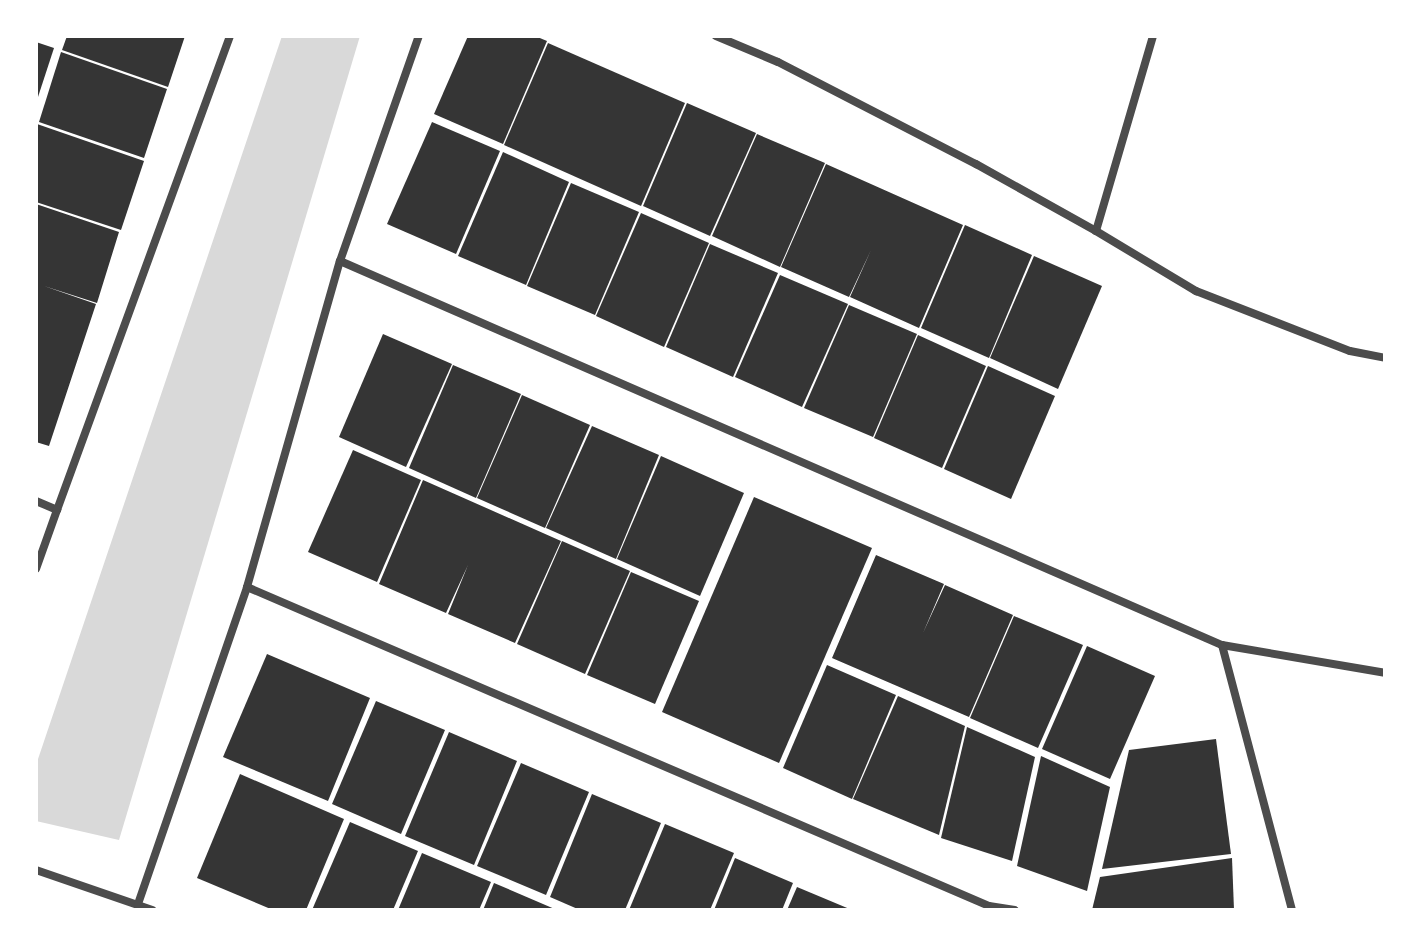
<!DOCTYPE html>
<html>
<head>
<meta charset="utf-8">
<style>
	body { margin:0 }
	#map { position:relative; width:1421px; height:946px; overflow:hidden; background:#fff; font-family:Rubik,sans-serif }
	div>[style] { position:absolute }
	.water>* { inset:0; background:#d9d9d9 }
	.building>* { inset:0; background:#353535 }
	.minor>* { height:8px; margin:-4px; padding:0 4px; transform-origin:4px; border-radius:4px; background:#4c4c4c }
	span { translate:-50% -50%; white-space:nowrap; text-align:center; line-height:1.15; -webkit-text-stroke:6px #fff; paint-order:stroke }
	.frame { position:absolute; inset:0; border:38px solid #fff; pointer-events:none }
</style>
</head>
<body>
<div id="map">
	<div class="water">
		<div style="clip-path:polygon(282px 36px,360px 36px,119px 840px,36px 821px,36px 765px)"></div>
	</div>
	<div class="building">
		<div style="clip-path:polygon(67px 36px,185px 36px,168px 87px,62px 50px)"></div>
		<div style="clip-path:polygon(468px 36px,535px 36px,547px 41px,503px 144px,434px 114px)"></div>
		<div style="clip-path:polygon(36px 42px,54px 48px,37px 100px,36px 100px)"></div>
		<div style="clip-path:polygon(548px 43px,685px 103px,641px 206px,504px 145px)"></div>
		<div style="clip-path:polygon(61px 52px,167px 89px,144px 158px,39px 122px)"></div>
		<div style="clip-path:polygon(687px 103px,756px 133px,710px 236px,643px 206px)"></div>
		<div style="clip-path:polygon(432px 122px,500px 151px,456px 254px,387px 224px)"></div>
		<div style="clip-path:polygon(37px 124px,144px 161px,121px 230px,36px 202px)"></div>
		<div style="clip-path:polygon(757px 134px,825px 163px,780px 267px,712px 236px)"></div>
		<div style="clip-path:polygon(503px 152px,569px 182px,526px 285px,458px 256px)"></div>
		<div style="clip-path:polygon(826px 164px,963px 225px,919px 328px,850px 297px,871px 250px,849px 297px,781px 267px)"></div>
		<div style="clip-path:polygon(571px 183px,639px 212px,595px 315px,527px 286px)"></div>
		<div style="clip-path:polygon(36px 204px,119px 232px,97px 303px,44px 286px,96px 304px,49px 446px,36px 442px)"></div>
		<div style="clip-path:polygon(641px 213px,709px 243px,664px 347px,596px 316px)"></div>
		<div style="clip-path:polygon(965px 225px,1032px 255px,989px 358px,921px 328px)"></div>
		<div style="clip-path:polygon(710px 244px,778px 273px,733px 377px,666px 347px)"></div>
		<div style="clip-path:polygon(1034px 256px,1102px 286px,1058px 389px,990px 358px)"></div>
		<div style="clip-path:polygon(780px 275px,848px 304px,802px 407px,735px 377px)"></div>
		<div style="clip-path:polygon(849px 305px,917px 334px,873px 437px,804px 408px)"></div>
		<div style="clip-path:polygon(383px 334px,452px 364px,406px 467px,339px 437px)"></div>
		<div style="clip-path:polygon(918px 335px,986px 366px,942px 468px,874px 438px)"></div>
		<div style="clip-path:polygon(453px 365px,521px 394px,476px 498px,409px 468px)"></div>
		<div style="clip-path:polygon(988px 366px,1055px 396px,1011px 499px,944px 469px)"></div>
		<div style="clip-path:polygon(522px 395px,590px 425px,545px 528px,477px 498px)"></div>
		<div style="clip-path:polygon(592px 426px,659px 455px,616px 559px,546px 528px)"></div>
		<div style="clip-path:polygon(353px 450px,421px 480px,377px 582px,308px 552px)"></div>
		<div style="clip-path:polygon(661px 456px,744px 493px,700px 596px,617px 559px)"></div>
		<div style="clip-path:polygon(423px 480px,561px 541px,515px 643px,448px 614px,468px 565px,446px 613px,379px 584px)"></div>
		<div style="clip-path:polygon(754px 497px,872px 548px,779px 763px,662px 712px)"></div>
		<div style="clip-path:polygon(562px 541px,630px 571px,585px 674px,517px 644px)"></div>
		<div style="clip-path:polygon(876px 555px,944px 584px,923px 633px,945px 585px,1013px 615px,969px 717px,832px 658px)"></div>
		<div style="clip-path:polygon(631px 572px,699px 601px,655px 704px,587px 675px)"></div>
		<div style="clip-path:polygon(1014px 616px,1083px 645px,1038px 748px,970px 718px)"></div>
		<div style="clip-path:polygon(1087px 646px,1155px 676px,1110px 779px,1042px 749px)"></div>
		<div style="clip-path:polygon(267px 654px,370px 698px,328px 801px,223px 757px)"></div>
		<div style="clip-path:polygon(827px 665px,896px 695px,852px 799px,783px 768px)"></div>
		<div style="clip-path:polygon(898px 696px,965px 726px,939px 835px,853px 799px)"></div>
		<div style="clip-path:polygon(376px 701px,445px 730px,401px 834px,332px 804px)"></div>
		<div style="clip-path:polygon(967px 727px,1035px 757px,1012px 861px,941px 838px)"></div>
		<div style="clip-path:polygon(449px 732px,517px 761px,474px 865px,405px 836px)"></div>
		<div style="clip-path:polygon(1216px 739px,1231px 854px,1102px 869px,1129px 750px)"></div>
		<div style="clip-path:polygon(1041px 756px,1110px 787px,1087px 891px,1017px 866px)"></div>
		<div style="clip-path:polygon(521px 763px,589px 792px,546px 895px,477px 866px)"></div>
		<div style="clip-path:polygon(240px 774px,344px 819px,306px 910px,273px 910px,197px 878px)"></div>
		<div style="clip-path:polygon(592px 794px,661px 823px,625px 910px,580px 910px,550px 897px)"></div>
		<div style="clip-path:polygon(350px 822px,418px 851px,393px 910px,312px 910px)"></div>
		<div style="clip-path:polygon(665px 824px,734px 853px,710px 910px,629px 910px)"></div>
		<div style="clip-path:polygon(422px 853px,491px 882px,479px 910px,398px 910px)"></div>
		<div style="clip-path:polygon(735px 858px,793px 883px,782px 910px,714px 910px)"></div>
		<div style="clip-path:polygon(1232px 858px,1234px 910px,1092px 910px,1100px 877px)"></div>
		<div style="clip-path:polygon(494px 883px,557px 910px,483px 910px)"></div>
		<div style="clip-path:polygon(797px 887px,852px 910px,787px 910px)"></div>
	</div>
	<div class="minor">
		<div style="left:716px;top:36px;width:67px;rotate:22.8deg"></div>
		<div style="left:778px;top:62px;width:223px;rotate:27.3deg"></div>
		<div style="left:976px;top:164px;width:137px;rotate:29.2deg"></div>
		<div style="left:1096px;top:231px;width:203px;rotate:-73.7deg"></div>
		<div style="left:1096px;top:231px;width:117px;rotate:31deg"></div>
		<div style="left:1196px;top:291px;width:165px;rotate:21.3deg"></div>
		<div style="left:1350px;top:351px;width:36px;rotate:11deg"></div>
		<div style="left:340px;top:261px;width:962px;rotate:23.53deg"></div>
		<div style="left:1222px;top:645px;width:165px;rotate:9.7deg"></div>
		<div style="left:36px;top:501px;width:23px;rotate:23deg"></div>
		<div style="left:57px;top:510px;width:505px;rotate:-69.95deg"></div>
		<div style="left:36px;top:569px;width:63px;rotate:-70.4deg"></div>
		<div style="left:247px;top:587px;width:808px;rotate:23.26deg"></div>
		<div style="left:989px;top:906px;width:26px;rotate:9deg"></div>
		<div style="left:1222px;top:645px;width:274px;rotate:75.2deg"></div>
		<div style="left:36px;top:870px;width:123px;rotate:19deg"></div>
		<div style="left:138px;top:904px;width:335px;rotate:-71deg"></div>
		<div style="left:247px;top:587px;width:339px;rotate:-74.1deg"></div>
		<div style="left:340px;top:261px;width:238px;rotate:-70.7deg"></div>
	</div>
	<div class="frame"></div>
</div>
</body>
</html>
